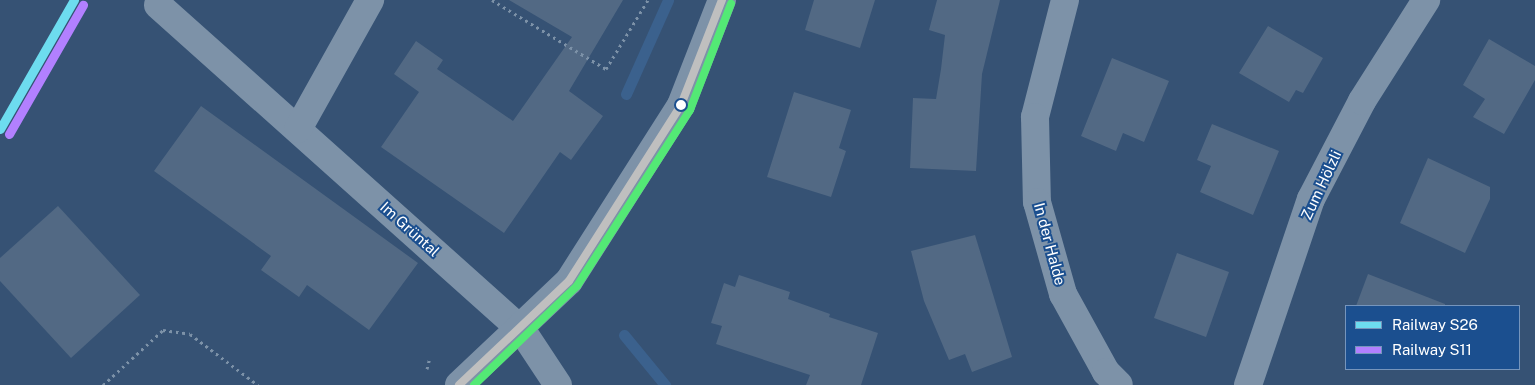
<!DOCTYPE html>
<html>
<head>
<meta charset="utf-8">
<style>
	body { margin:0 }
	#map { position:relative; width:1535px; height:385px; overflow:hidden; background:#365274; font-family:"Public Sans",sans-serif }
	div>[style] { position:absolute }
	.stream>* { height:11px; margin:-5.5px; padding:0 5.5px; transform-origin:5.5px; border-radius:5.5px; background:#3b618d }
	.building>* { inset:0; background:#526984 }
	.path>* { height:3px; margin-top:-1.5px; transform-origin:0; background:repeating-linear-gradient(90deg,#7d92a8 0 2.5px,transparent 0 6.5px) }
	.minor>* { height:28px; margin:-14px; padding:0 14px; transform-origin:14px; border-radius:14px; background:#7d92a8 }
	.bus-1>* { height:8px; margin:-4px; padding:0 4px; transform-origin:4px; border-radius:4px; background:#bfbfbf }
	.bus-2>* { height:8px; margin:-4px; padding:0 4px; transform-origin:4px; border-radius:4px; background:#53e975 }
	.rail-1>* { height:9px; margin:-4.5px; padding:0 4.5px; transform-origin:4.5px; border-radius:4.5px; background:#6ddcef }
	.rail-2>* { height:9px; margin:-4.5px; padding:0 4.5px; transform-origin:4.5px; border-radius:4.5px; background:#b280ff }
	.dots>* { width:14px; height:14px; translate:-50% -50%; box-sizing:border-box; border:2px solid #1b4f8f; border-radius:50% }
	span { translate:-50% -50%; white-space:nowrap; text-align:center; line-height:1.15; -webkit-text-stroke:4px #1b4f8f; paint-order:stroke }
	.street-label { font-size:15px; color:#fff }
	.legend { position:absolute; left:1345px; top:305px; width:175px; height:65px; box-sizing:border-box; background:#1b4f8f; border:1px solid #7695bc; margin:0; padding:6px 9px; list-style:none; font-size:15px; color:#fff }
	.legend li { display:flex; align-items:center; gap:10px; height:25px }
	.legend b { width:25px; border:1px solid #7695bc }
</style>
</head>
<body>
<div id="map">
	<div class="stream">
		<div style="left:626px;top:94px;width:103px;rotate:-65.9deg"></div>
		<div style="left:624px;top:335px;width:65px;rotate:50.6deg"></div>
	</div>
	<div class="building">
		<div style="clip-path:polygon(509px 0,623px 0,569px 91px,603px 116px,571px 160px,560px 152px,504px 233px,381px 147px,419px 92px,394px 74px,416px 41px,443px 60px,437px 69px,513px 121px,572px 37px)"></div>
		<div style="clip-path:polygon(814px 0,875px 0,860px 48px,805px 30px)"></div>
		<div style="clip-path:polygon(937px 0,1000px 0,982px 74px,976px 171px,910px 168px,913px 98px,936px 99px,941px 69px,945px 35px,929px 30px)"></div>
		<div style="clip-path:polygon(1268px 26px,1323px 58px,1303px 93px,1296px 90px,1289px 102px,1239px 73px)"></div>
		<div style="clip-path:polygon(1489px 39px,1535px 66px,1535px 80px,1504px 134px,1473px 117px,1485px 99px,1463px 85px)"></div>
		<div style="clip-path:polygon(1112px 58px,1169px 81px,1144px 142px,1123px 133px,1116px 151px,1081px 136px)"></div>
		<div style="clip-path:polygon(794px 92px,851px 110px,839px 148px,846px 151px,831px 197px,767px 177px)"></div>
		<div style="clip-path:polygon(201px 106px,418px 263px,369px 330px,307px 285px,299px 297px,261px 270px,271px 256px,154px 171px)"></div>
		<div style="clip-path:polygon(1212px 124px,1279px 151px,1253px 215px,1200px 192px,1211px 166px,1197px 160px)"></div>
		<div style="clip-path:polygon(1428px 158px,1490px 187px,1490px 199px,1465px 253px,1400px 223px)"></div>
		<div style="clip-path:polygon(58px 206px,140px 295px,71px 358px,0 281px,0 258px)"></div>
		<div style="clip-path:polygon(975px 235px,1012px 357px,972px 372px,965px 354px,949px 360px,924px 301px,911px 251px)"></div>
		<div style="clip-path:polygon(1177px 253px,1229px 272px,1206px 337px,1154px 318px)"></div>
		<div style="clip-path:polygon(1368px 274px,1445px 304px,1445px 306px,1356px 306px)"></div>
		<div style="clip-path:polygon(739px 275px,790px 292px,788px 299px,830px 314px,829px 317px,878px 333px,861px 385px,806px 385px,810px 375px,716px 344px,722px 326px,711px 323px,724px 283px,735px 287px)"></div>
	</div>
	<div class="path">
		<div style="left:492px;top:0;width:133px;rotate:31.2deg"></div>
		<div style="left:606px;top:69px;width:81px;rotate:-58.7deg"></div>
		<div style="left:427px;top:369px;width:12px;rotate:-76deg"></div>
		<div style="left:103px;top:385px;width:81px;rotate:-42.5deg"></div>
		<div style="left:163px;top:330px;width:27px;rotate:8deg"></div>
		<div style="left:190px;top:334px;width:85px;rotate:36.9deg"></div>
	</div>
	<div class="minor">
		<div style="left:1065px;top:0;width:121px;rotate:104.4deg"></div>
		<div style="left:1035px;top:117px;width:85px;rotate:88.7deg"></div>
		<div style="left:1037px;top:202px;width:96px;rotate:74.2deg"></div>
		<div style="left:1063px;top:294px;width:89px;rotate:61.1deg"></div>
		<div style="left:1106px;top:372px;width:18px;rotate:45deg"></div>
		<div style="left:158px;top:5px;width:487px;rotate:41.8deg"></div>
		<div style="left:521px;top:329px;width:67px;rotate:56.5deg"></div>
		<div style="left:298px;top:129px;width:148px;rotate:-60.8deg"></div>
		<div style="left:459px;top:385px;width:151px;rotate:-43.4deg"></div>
		<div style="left:569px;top:281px;width:209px;rotate:-57.5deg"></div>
		<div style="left:681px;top:105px;width:113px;rotate:-68.7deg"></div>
		<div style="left:1248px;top:385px;width:196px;rotate:-71.3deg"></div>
		<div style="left:1311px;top:199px;width:110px;rotate:-62.5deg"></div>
		<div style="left:1362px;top:101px;width:120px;rotate:-57.6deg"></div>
	</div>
	<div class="bus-1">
		<div style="left:459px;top:385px;width:151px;rotate:-43.4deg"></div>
		<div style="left:569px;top:281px;width:209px;rotate:-57.5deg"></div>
		<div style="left:681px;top:105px;width:113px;rotate:-68.7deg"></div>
	</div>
	<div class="bus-2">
		<div style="left:474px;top:385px;width:143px;rotate:-43.9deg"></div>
		<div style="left:577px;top:286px;width:209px;rotate:-57.3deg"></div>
		<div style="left:690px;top:110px;width:114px;rotate:-68.9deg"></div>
	</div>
	<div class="rail-1">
		<div style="left:0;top:129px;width:149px;rotate:-60.2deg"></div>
	</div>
	<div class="rail-2">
		<div style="left:9px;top:134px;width:149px;rotate:-60.2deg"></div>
	</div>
	<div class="dots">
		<div style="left:681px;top:105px;background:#fff"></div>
	</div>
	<div class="street-label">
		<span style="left:1321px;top:185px;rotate:-65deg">Zum Hölzli</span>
		<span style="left:410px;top:229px;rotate:42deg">Im Grüntal</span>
		<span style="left:1050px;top:244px;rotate:75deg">In der Halde</span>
	</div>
	<ul class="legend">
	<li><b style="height:6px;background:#6ddcef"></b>Railway S26</li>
	<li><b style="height:6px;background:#b280ff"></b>Railway S11</li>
	</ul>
</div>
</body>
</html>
